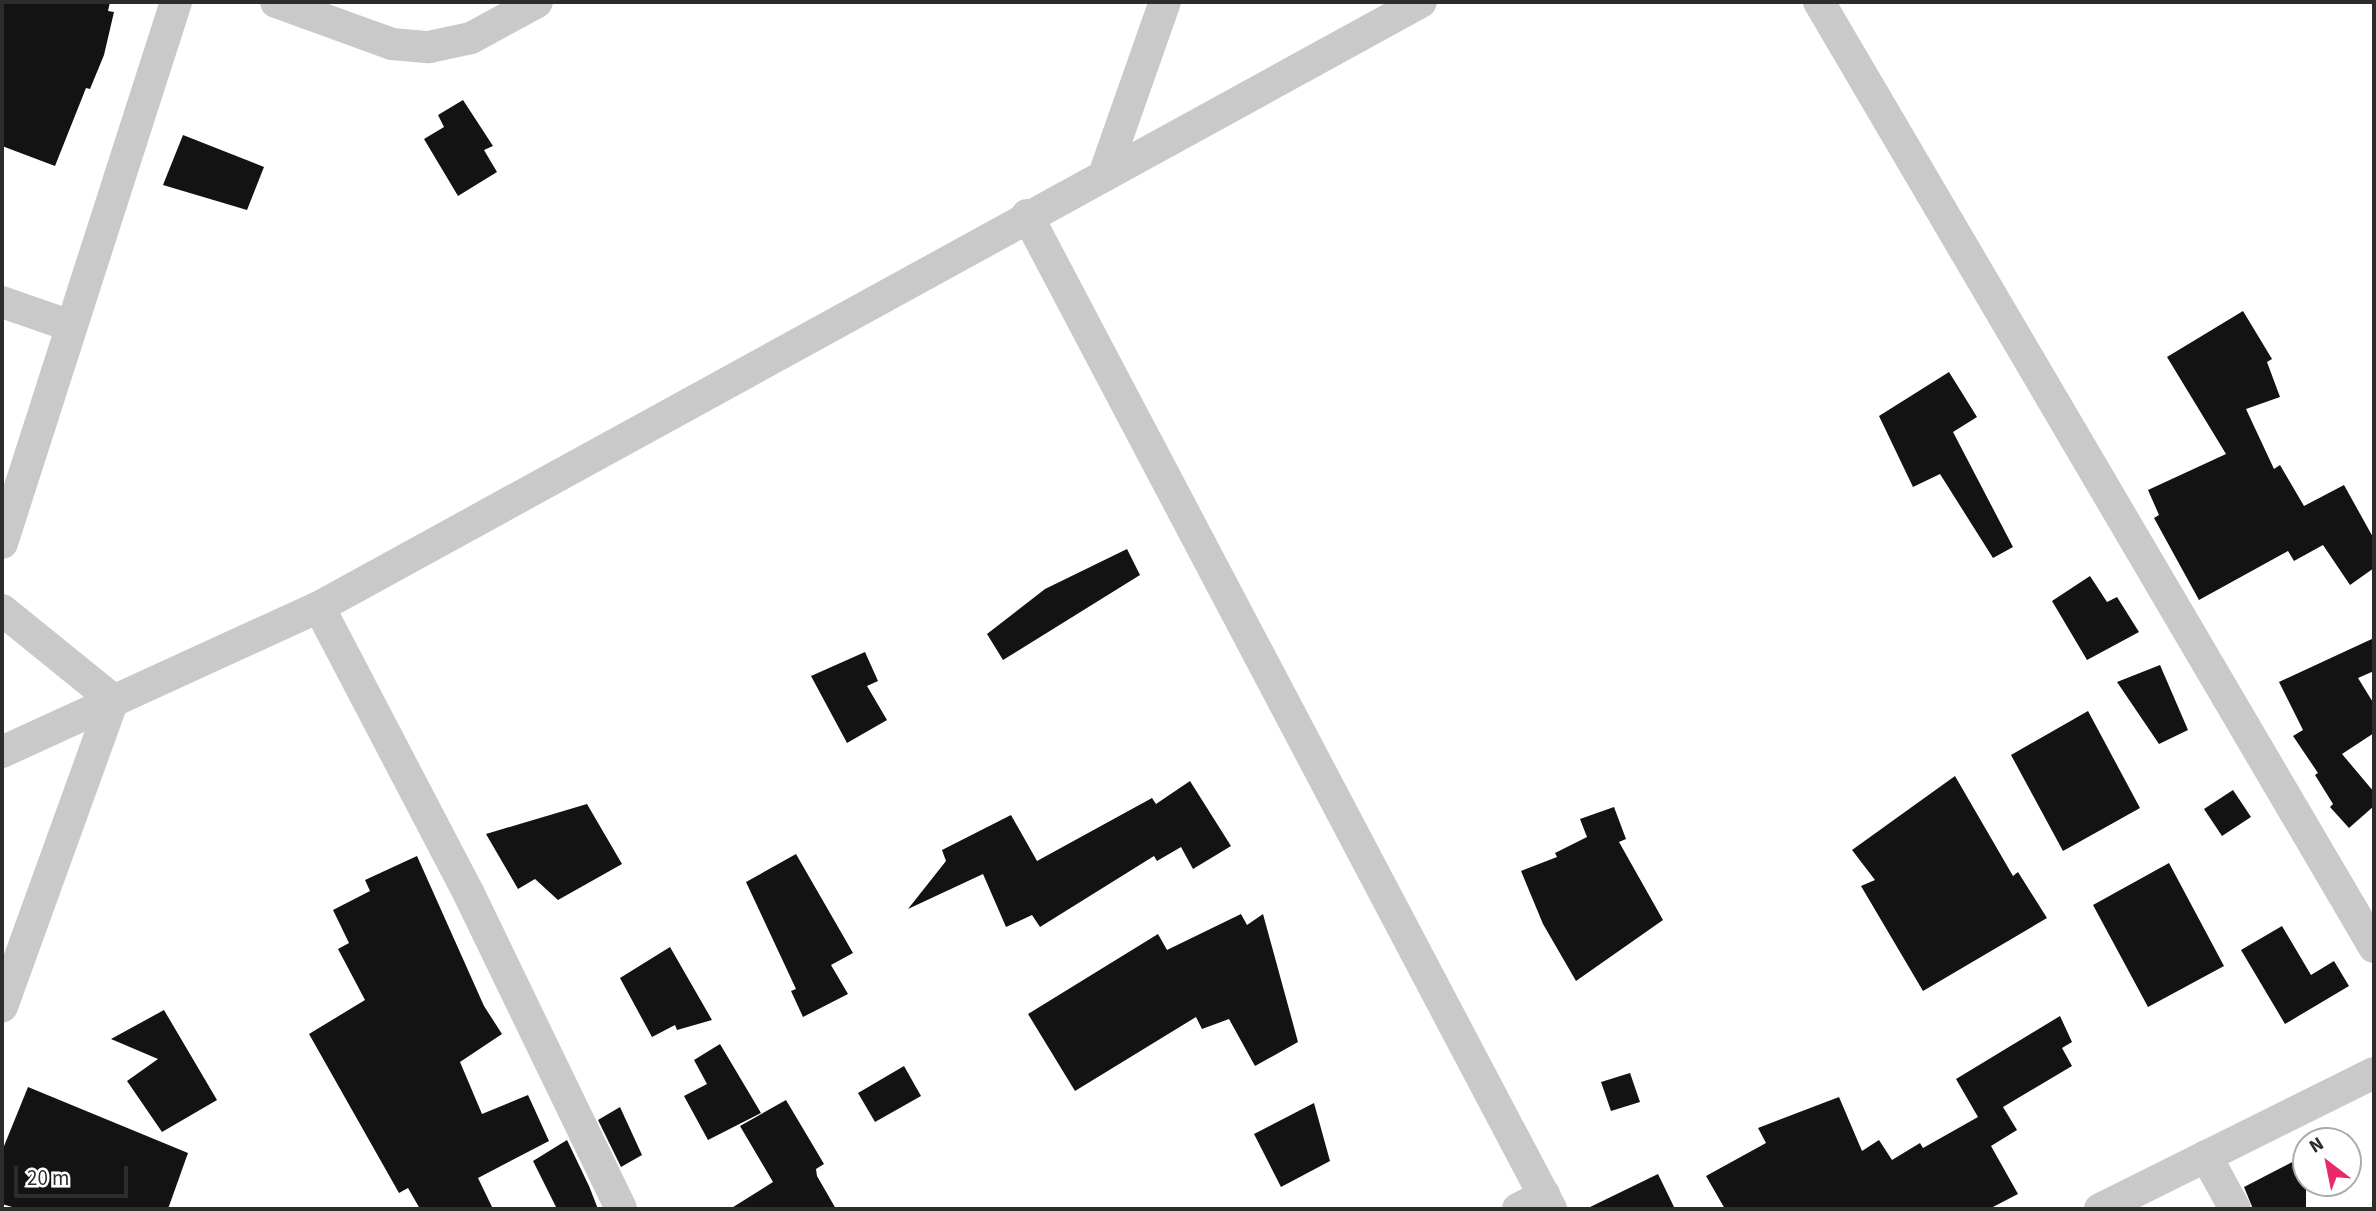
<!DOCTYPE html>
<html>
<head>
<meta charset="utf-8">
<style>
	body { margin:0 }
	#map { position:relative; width:2376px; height:1211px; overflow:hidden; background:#fff; font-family:"Source Sans 3",sans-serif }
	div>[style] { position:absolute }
	.building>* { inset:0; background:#131313 }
	.minor>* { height:32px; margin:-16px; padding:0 16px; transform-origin:16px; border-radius:16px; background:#c9c9c9 }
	span { translate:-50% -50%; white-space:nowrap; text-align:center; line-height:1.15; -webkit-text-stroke:7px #fff; paint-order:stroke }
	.frame { position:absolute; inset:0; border:4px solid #2c2c2c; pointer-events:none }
	.north { position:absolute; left:2292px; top:1127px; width:70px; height:70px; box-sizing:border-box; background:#fff; border:2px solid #ababab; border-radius:50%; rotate:328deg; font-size:19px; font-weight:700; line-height:28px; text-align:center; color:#2c2c2c }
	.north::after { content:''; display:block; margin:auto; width:24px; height:32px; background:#e82a69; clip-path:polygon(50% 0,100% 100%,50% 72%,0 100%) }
	.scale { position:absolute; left:14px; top:1166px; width:114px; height:32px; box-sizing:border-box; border:4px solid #2c2c2c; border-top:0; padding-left:9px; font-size:21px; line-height:24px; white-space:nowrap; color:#2c2c2c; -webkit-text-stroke:5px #fff; paint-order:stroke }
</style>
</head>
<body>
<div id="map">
	<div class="building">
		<div style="clip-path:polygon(2px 2px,110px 2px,108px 11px,114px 12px,104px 55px,90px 89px,86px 88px,55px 166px,2px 146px)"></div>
		<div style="clip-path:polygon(463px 100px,493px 146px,484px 150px,497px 172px,458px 196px,424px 139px,444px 127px,438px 115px)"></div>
		<div style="clip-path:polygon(183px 135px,264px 167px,247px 210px,163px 185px)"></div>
		<div style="clip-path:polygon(2243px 311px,2272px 359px,2267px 362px,2280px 397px,2246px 409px,2274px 469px,2280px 465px,2304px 506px,2344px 485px,2374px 539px,2374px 568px,2350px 585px,2323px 545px,2294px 561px,2288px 551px,2199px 600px,2154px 518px,2159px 515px,2148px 490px,2226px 454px,2167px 357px)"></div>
		<div style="clip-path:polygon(1949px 372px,1977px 417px,1953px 432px,2013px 547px,1993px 558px,1940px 474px,1913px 487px,1879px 416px)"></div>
		<div style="clip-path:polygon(1127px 549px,1140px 575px,1003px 660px,987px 634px,1045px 589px)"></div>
		<div style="clip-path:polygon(2090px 576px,2107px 602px,2117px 597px,2139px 632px,2087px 660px,2052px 601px)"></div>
		<div style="clip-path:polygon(2374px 638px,2374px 671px,2358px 678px,2374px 704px,2374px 733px,2342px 754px,2374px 792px,2374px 806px,2349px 828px,2330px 807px,2333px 804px,2315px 775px,2318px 773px,2293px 736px,2303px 730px,2279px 682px)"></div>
		<div style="clip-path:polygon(865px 652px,878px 681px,867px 686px,887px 720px,847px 743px,811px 676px)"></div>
		<div style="clip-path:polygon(2160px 665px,2188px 730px,2159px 744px,2117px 682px)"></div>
		<div style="clip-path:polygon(2088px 711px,2140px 808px,2063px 851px,2011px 755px)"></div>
		<div style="clip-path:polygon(1955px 776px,2013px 876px,2018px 872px,2047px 918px,1923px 991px,1861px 886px,1875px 880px,1852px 850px)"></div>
		<div style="clip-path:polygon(1190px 781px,1231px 846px,1193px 869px,1181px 847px,1157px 861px,1154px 856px,1040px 927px,1032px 915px,1006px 927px,983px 874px,908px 909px,946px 861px,942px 850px,1011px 815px,1037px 861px,1152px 798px,1156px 804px)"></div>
		<div style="clip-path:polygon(2233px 790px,2251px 817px,2222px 836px,2204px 809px)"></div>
		<div style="clip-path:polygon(587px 804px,622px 864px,558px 900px,535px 879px,518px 889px,486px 834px)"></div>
		<div style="clip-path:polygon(1614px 807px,1626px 839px,1619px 842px,1663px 920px,1576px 981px,1543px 924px,1521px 871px,1557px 857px,1555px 853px,1587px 837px,1580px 819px)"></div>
		<div style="clip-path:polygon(796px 854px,853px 953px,831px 965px,848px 994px,803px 1017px,791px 991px,796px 989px,746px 882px)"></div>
		<div style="clip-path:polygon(417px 856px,484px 1006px,502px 1034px,460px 1062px,482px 1114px,528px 1095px,549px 1141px,478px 1178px,493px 1209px,420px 1209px,408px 1188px,399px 1193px,309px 1034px,365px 1000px,338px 949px,349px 943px,333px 910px,370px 891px,365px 880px)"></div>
		<div style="clip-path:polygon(2169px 863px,2224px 966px,2148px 1007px,2093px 905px)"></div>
		<div style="clip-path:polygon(1241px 914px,1247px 925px,1263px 914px,1298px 1042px,1255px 1066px,1229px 1019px,1202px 1029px,1196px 1017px,1075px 1091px,1028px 1014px,1158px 934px,1167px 950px)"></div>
		<div style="clip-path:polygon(2282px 926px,2311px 975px,2334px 961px,2349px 986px,2285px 1024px,2241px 950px)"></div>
		<div style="clip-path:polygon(670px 947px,712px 1020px,677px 1030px,675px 1025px,652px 1037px,620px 978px)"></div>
		<div style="clip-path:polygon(164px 1010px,217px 1100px,162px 1132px,127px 1081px,158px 1059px,111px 1039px)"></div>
		<div style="clip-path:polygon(2060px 1016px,2072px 1042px,2062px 1048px,2072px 1066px,2003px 1107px,2017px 1130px,1991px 1146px,2018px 1194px,1989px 1209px,1725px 1209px,1706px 1176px,1766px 1143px,1758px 1128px,1839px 1097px,1862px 1151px,1879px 1140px,1892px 1160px,1920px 1143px,1923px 1148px,1978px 1117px,1956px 1079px)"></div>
		<div style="clip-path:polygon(720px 1044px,761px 1113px,708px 1140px,684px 1096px,707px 1084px,694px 1060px)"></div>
		<div style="clip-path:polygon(904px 1066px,921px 1096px,875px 1122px,858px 1093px)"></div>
		<div style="clip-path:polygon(1630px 1073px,1640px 1102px,1611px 1111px,1601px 1082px)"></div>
		<div style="clip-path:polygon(28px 1087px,188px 1153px,168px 1209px,19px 1209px,2px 1204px,2px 1151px)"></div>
		<div style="clip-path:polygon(786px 1100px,824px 1164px,816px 1169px,817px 1176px,836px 1209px,730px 1209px,773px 1182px,740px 1126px)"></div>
		<div style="clip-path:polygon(1314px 1103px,1330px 1161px,1281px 1187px,1254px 1134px)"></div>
		<div style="clip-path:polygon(620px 1107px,642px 1155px,621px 1167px,598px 1120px)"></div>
		<div style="clip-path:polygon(567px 1140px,589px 1186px,598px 1209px,557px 1209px,533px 1161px)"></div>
		<div style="clip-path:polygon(2306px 1155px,2306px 1209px,2253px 1209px,2244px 1187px)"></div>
		<div style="clip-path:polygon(1658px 1174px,1675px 1209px,1586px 1209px)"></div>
	</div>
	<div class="minor">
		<div style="left:276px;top:2px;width:123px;rotate:19.9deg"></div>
		<div style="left:392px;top:44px;width:37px;rotate:5deg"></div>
		<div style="left:429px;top:47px;width:43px;rotate:-12.1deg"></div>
		<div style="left:471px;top:38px;width:75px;rotate:-28.6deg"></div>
		<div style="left:1819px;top:2px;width:1096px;rotate:59.57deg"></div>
		<div style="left:1105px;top:172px;width:180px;rotate:-70.6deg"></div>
		<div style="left:1027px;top:215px;width:1124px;rotate:62.2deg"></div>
		<div style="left:2px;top:302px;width:73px;rotate:19.2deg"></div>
		<div style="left:2px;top:543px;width:568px;rotate:-72.17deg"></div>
		<div style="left:319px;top:607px;width:322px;rotate:62.4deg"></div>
		<div style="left:468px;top:892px;width:352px;rotate:64.2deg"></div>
		<div style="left:2px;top:610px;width:143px;rotate:39deg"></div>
		<div style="left:113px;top:700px;width:326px;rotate:109.9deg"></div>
		<div style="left:2px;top:752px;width:349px;rotate:-24.6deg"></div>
		<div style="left:319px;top:607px;width:1257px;rotate:-28.77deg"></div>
		<div style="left:2206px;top:1156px;width:60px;rotate:61.3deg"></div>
		<div style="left:1518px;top:1209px;width:30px;rotate:-28deg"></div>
		<div style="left:2100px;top:1209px;width:306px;rotate:-26.4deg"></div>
	</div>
	<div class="frame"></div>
	<div class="north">N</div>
	<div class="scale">20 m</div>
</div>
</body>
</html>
